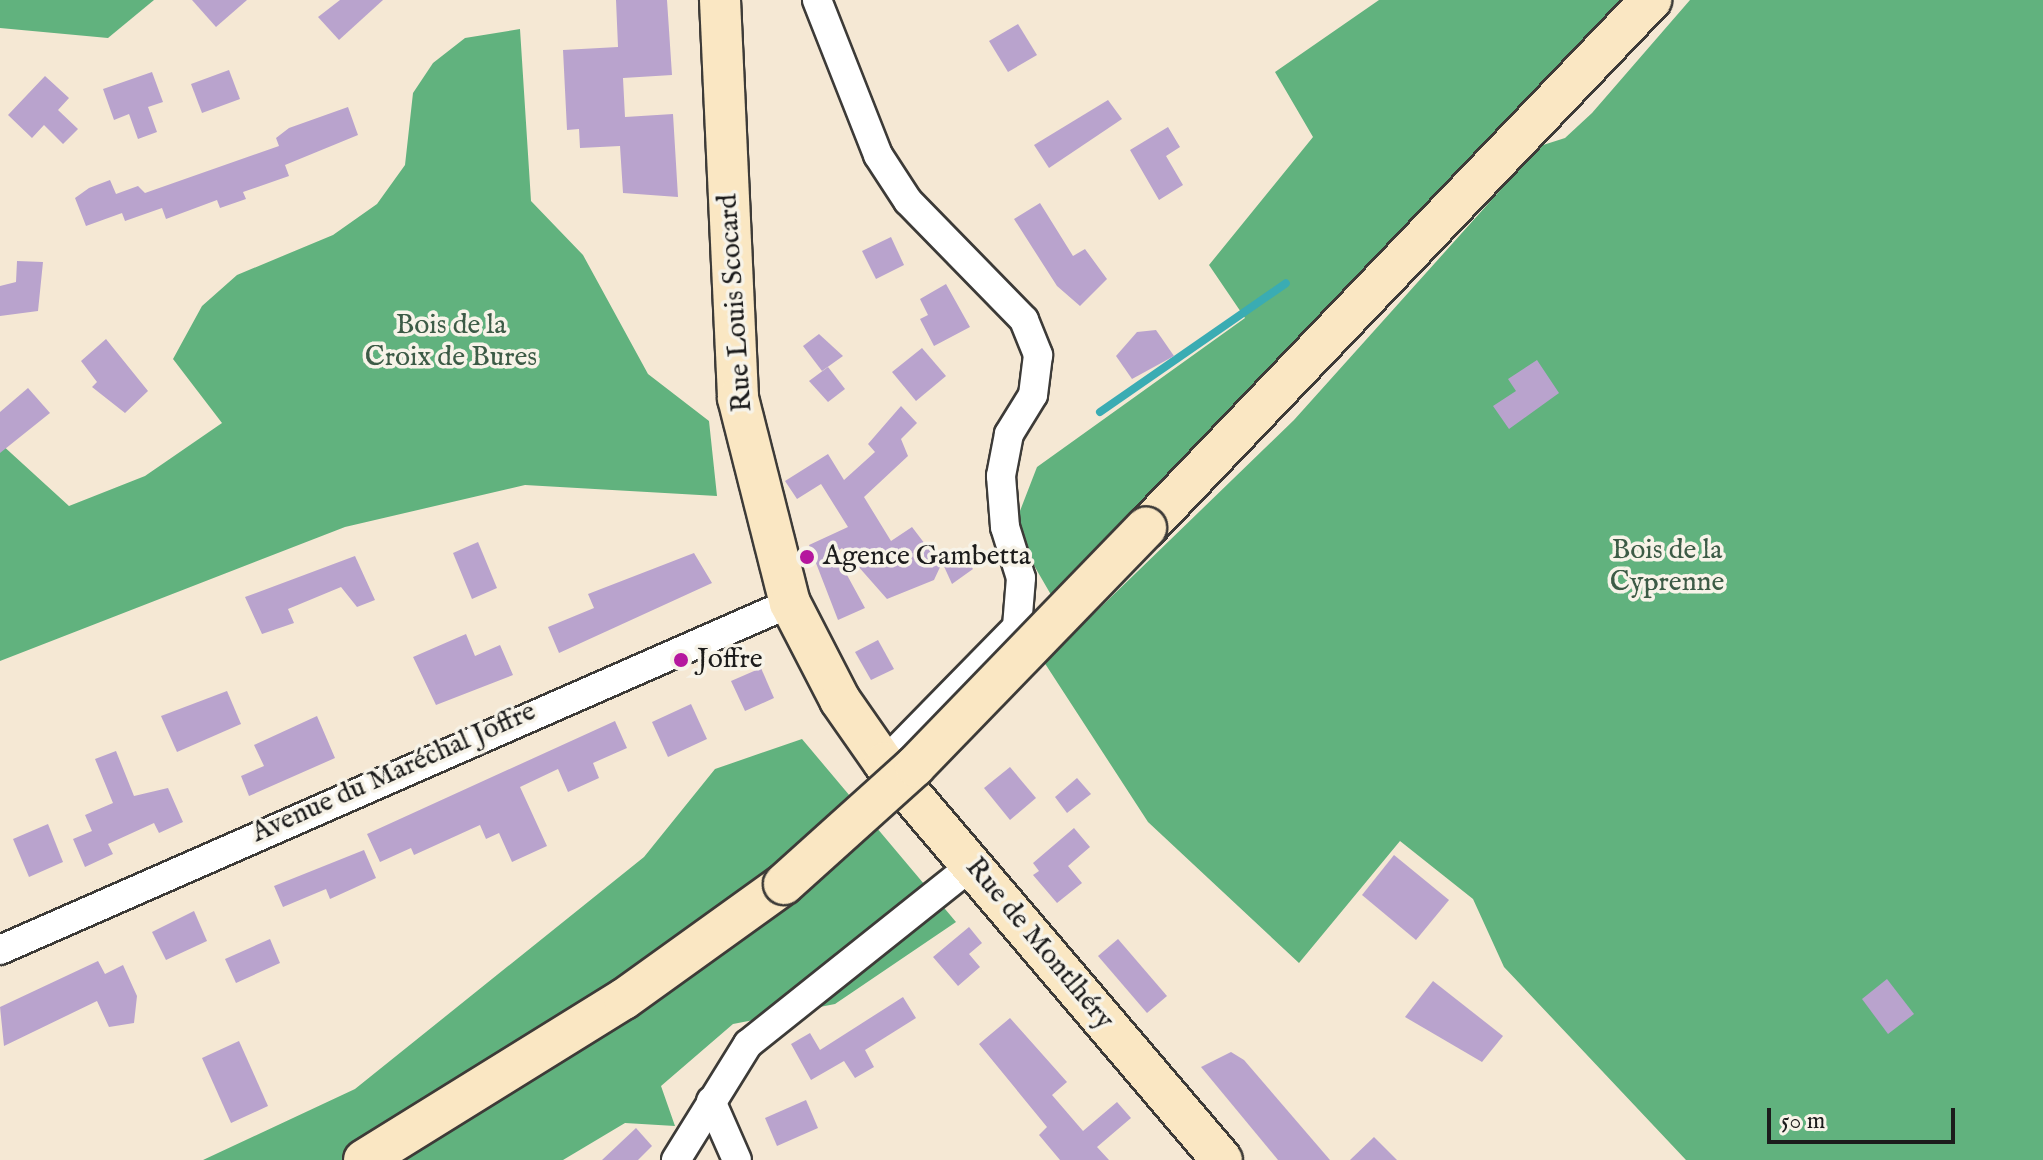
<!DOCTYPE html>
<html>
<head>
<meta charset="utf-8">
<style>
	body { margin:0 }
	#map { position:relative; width:2043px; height:1160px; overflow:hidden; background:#f5e8d4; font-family:"IM FELL English",serif }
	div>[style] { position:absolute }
	.forest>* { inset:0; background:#61b27e }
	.stream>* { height:8px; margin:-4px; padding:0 4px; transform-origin:4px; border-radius:4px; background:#3aacb3 }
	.building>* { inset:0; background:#b9a3cd }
	.roads { filter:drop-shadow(2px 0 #3d3b38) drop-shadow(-2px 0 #3d3b38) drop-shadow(0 2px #3d3b38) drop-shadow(0 -2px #3d3b38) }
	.minor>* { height:28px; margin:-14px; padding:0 14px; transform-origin:14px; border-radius:14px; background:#fff }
	.secondary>* { height:40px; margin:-20px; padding:0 20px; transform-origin:20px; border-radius:20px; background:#fae7c3 }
	.bridges { filter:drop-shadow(2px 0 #3d3b38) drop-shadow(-2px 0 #3d3b38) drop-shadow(0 2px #3d3b38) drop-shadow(0 -2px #3d3b38) }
	.secondary-bridge>* { height:40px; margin:-20px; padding:0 20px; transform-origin:20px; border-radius:20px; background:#fae7c3 }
	.dots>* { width:22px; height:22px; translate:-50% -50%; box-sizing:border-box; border:4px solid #f7f3e8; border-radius:50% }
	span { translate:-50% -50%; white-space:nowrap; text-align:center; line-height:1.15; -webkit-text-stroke:7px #f7f3e8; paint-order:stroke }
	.street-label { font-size:28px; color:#1c1c1c }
	.park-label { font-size:28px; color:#3c5b46 }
	.poi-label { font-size:28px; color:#1c1c1c }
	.left { translate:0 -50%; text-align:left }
	.scale { position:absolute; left:1767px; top:1108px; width:188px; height:36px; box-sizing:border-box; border:4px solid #1c1c1c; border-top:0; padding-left:10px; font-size:24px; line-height:28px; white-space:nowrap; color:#1c1c1c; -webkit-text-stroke:6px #f7f3e8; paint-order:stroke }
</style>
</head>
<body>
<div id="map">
	<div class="forest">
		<div style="clip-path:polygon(0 0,154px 0,108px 38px,0 28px)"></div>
		<div style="clip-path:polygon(1379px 0,1624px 0,1054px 600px,1013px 529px,1037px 467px,1245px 318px,1209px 265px,1313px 137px,1275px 72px)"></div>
		<div style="clip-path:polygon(1690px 0,2043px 0,2043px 1160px,1686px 1160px,1504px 967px,1473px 899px,1400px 841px,1299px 963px,1148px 822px,1044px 662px,1294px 420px,1540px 146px,1565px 138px,1592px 113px)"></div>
		<div style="clip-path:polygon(520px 29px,531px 201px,583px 255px,648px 374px,709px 421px,717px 496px,525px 485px,345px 527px,0 661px,0 443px,69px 506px,145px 476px,222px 423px,173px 359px,202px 306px,237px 275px,333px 235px,377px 204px,405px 165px,413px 93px,433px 63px,465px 38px)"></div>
		<div style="clip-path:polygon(802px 739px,956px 922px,835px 1004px,733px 1024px,661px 1086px,675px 1126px,625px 1123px,563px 1160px,203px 1160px,355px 1089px,644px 857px,715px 769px)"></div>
	</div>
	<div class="stream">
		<div style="left:1100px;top:412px;width:226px;rotate:-34.7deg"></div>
	</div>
	<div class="building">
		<div style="clip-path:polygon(192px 0,247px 0,216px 27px)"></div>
		<div style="clip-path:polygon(340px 0,383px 0,339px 40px,318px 17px)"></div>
		<div style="clip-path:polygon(616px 0,667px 0,672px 75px,623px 78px,625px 117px,673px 114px,678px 197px,623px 193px,620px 146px,580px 148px,579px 129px,567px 130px,563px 50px,618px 47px)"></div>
		<div style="clip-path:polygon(1018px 24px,1037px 55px,1008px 72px,989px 41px)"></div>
		<div style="clip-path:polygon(229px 70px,240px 99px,202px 113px,191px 84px)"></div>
		<div style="clip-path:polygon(152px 72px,163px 102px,148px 107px,157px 132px,138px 139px,129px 114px,114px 120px,103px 89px)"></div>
		<div style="clip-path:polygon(45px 76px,69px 98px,58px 110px,78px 129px,63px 144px,44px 125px,32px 138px,8px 115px)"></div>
		<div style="clip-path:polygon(1108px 100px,1122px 119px,1049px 168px,1034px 145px)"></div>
		<div style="clip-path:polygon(348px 107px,358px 135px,285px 165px,289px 176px,243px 192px,246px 199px,220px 208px,217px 200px,166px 219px,162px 208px,125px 221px,122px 213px,86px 226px,75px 198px,89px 188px,110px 180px,116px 194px,138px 186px,145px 193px,279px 146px,276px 138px,289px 128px)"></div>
		<div style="clip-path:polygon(1168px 127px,1180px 147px,1166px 156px,1183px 185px,1159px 200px,1130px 150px)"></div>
		<div style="clip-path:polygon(1040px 203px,1073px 256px,1085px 249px,1107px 279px,1080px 306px,1057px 286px,1014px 219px)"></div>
		<div style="clip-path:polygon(891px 237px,904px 265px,876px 279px,862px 251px)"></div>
		<div style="clip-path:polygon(17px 261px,43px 262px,38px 311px,0 316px,0 286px,16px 282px)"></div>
		<div style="clip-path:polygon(946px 284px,970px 327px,934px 346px,920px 319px,928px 315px,920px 299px)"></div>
		<div style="clip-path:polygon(1156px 330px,1174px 356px,1132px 379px,1116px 356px,1137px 332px)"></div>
		<div style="clip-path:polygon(819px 334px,843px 356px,822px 371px,803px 346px)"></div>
		<div style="clip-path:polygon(106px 339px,148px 391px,125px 413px,92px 387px,97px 382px,81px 361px)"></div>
		<div style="clip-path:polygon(922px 348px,946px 376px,916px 401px,892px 372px)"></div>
		<div style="clip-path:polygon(1537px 360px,1559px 393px,1509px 429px,1493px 406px,1516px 391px,1508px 379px)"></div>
		<div style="clip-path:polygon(828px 367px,845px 389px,828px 402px,809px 381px)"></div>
		<div style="clip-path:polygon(28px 388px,50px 413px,0 453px,0 412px)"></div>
		<div style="clip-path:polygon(901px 406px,917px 423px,901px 439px,908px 456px,864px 497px,891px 541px,912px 527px,941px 565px,934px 580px,887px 599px,842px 548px,835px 553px,865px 608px,838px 620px,809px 545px,848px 527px,821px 484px,797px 499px,785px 481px,828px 454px,844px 480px,875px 452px,868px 444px)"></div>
		<div style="clip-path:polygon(478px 542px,497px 588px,472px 599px,453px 553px)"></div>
		<div style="clip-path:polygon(959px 550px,973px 569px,952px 584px,942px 562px)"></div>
		<div style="clip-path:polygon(694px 553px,712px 583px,559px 653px,548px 627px,594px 608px,588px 594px)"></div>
		<div style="clip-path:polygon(355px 556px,375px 600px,357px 607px,341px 587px,288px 609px,294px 623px,262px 634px,245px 597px)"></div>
		<div style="clip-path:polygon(466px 634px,475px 656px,500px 645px,513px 675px,436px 705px,413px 657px)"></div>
		<div style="clip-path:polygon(878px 640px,894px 669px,871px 680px,855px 652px)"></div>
		<div style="clip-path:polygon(761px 668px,774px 698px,745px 711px,731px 681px)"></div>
		<div style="clip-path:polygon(227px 691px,241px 724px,177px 752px,161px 716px)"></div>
		<div style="clip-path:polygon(691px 704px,707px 739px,668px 757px,652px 722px)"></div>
		<div style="clip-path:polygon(317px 716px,335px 758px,249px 796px,241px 776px,264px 766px,254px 745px)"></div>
		<div style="clip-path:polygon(615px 721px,627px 748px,593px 763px,599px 778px,568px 792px,558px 769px,520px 787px,547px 846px,512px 862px,499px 833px,486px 839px,480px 825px,414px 855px,411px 848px,380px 862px,367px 834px)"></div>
		<div style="clip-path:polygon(116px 751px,134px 796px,168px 788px,183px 822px,159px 833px,154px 823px,108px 844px,113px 854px,85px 867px,73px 839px,92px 831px,85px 815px,113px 803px,95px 759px)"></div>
		<div style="clip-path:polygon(1010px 767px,1036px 798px,1010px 820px,984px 788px)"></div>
		<div style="clip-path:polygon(1077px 778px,1091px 794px,1067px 813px,1055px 797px)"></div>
		<div style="clip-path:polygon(48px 824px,63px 862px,29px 877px,13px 839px)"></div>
		<div style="clip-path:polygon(1074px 828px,1090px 847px,1068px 866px,1082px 883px,1057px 903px,1033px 875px,1039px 871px,1033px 863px)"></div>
		<div style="clip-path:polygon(364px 850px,376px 878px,330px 899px,326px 889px,283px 907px,274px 886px)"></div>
		<div style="clip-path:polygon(1394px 855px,1449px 900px,1416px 940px,1362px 895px)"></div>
		<div style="clip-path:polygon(194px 911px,207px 941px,166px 960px,152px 932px)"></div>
		<div style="clip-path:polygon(969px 927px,982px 943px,969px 954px,980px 967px,958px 986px,933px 957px)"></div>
		<div style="clip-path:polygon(270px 939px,280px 963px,236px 983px,225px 959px)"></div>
		<div style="clip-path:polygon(1118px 939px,1167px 996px,1147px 1013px,1098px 956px)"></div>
		<div style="clip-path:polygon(98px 961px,105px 974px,123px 965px,137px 996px,134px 1023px,109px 1027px,97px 1001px,4px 1046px,0 1007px)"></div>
		<div style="clip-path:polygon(1887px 979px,1914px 1014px,1888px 1034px,1862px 999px)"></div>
		<div style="clip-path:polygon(1433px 981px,1503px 1036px,1482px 1062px,1405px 1017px)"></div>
		<div style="clip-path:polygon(903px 997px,916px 1018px,865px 1050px,874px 1067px,855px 1078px,844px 1061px,811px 1080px,791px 1044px,810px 1033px,820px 1050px)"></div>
		<div style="clip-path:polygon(1010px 1018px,1067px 1082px,1052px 1095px,1083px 1131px,1117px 1102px,1131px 1118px,1097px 1147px,1109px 1160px,1060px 1160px,1039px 1135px,1047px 1127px,979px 1044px)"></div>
		<div style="clip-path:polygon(239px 1041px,268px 1106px,231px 1123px,202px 1058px)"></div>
		<div style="clip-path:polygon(1231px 1052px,1244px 1060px,1330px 1160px,1278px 1160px,1201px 1067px)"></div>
		<div style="clip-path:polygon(806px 1100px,818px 1128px,777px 1146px,765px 1118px)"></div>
		<div style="clip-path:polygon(636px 1128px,652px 1146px,638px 1160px,602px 1160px)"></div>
		<div style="clip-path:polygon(1374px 1137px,1397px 1160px,1350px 1160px)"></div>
	</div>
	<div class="roads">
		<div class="minor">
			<div style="left:817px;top:0;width:167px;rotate:68.5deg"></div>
			<div style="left:878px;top:155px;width:55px;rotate:56.9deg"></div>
			<div style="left:908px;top:201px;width:166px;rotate:45.7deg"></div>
			<div style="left:1024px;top:320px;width:38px;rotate:68deg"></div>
			<div style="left:1038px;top:355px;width:40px;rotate:97.1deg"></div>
			<div style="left:1033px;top:395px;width:46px;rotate:121.6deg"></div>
			<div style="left:1009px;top:434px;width:43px;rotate:100.8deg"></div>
			<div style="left:1001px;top:476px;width:51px;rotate:85.5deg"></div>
			<div style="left:1005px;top:527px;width:53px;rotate:72.6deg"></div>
			<div style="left:1021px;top:578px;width:49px;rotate:94.7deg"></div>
			<div style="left:1017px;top:627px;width:190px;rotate:134.4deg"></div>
			<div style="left:0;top:950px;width:863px;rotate:-23.71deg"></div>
			<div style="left:711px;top:1101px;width:64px;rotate:66.2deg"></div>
			<div style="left:676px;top:1160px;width:137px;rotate:-58.2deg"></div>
			<div style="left:748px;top:1044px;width:287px;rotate:-38.6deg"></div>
		</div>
		<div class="secondary">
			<div style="left:720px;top:0;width:398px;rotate:87.4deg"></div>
			<div style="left:738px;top:398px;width:211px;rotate:75.8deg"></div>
			<div style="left:790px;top:603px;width:109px;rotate:62.7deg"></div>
			<div style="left:840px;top:700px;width:77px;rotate:55.1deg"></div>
			<div style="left:884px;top:763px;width:521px;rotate:49.59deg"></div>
			<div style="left:1146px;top:528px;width:731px;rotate:-46.28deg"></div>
			<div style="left:364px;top:1160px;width:306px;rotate:-31.8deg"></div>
			<div style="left:624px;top:999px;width:197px;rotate:-35.7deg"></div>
		</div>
	</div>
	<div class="bridges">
		<div class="secondary-bridge">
			<div style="left:784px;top:884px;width:176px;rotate:-42deg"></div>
			<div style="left:915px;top:766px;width:332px;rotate:-45.9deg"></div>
		</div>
	</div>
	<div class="dots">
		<div style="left:807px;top:557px;background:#b5179e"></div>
		<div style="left:681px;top:660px;background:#b5179e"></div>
	</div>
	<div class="street-label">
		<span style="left:736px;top:303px;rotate:-94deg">Rue Louis Scocard</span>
		<span style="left:394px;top:773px;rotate:-24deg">Avenue du Maréchal Joffre</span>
		<span style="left:1039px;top:944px;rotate:50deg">Rue de Montlhéry</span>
	</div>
	<div class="park-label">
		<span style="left:451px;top:342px">Bois de la<br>Croix de Bures</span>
		<span style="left:1667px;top:567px">Bois de la<br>Cyprenne</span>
	</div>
	<div class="poi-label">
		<span class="left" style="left:823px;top:557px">Agence Gambetta</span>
		<span class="left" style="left:697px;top:660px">Joffre</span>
	</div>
	<div class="scale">50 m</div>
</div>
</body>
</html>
